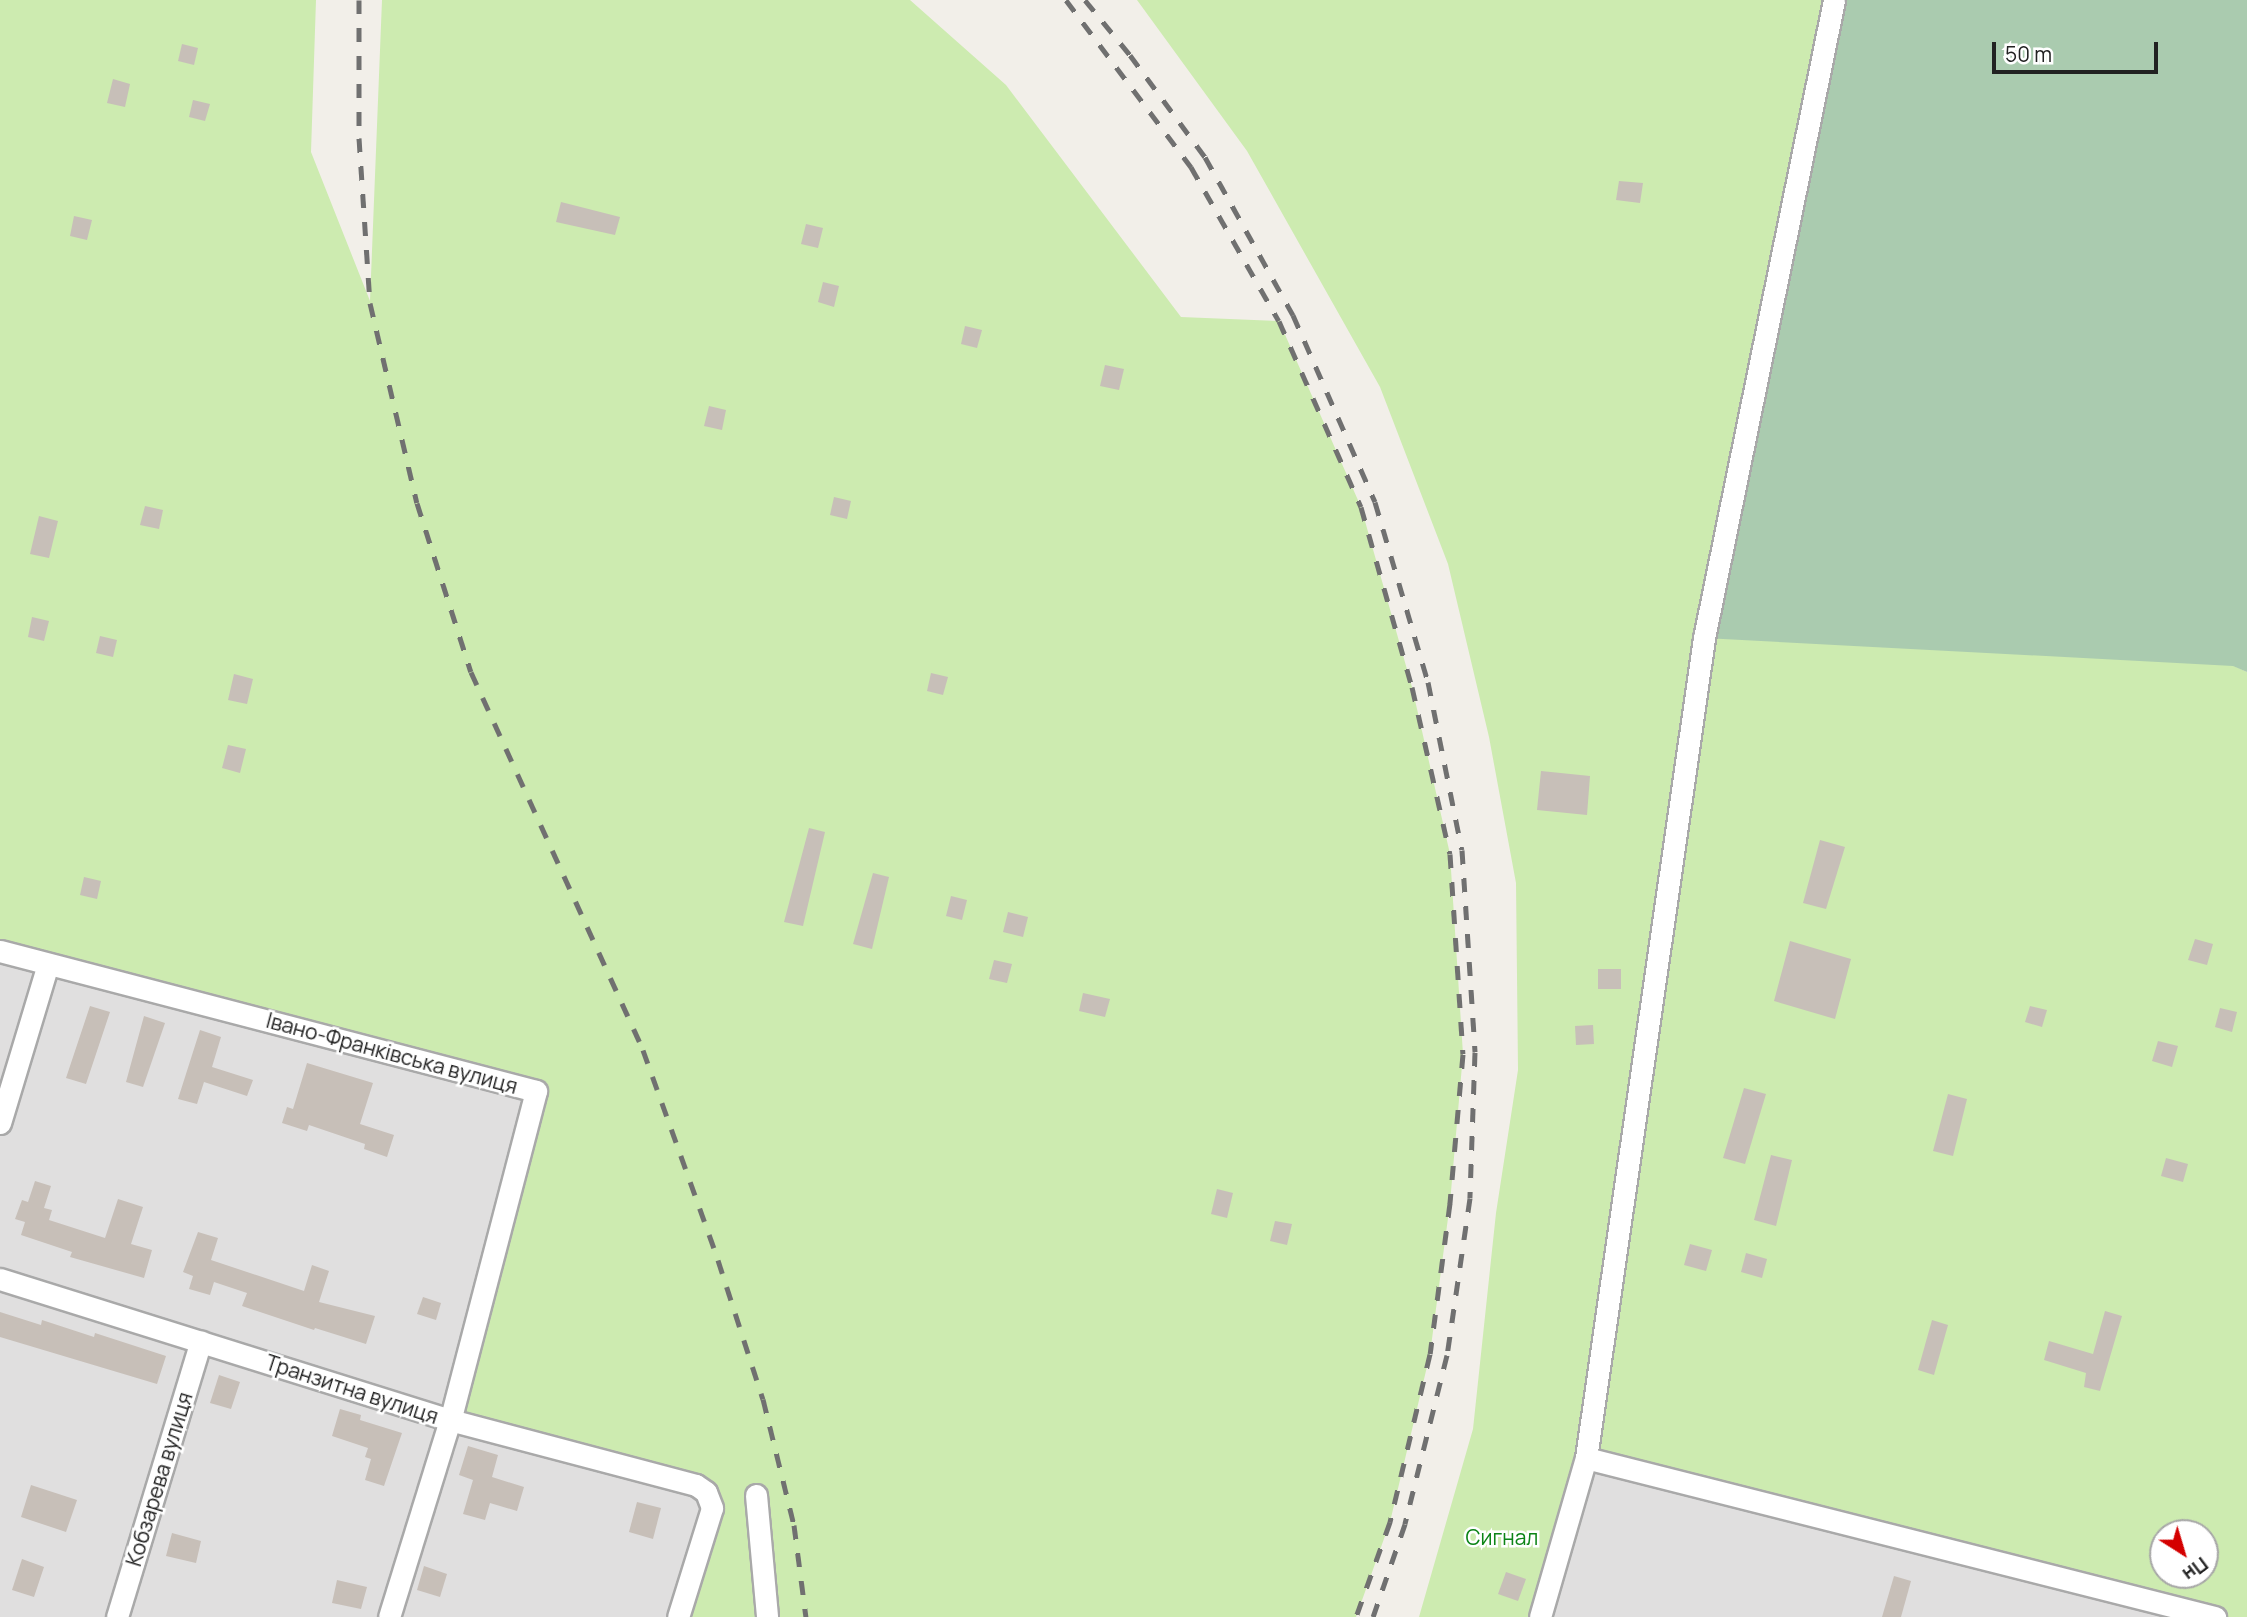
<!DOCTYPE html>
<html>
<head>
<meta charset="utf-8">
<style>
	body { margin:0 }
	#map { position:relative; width:2247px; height:1617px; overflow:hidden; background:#f2efe9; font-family:Manrope,sans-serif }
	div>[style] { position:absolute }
	.residential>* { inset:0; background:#e0dfdf }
	.grass>* { inset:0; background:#cdebb0 }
	.cemetery>* { inset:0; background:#aacbaf }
	.building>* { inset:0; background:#c7bfb8 }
	.roads { filter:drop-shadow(2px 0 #a9a9a9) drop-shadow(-2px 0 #a9a9a9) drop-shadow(0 2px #a9a9a9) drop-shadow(0 -2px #a9a9a9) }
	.street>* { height:21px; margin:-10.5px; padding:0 10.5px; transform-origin:10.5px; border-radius:10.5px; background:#fff }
	.rail>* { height:5px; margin-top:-2.5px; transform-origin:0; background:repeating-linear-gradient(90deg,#707070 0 14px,transparent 0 28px) }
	span { translate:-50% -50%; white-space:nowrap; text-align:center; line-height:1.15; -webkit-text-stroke:5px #fff; paint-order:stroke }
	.street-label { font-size:21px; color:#222 }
	.park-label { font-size:21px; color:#0c8416 }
	.north { position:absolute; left:2149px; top:1519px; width:70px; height:70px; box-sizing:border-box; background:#fff; border:2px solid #a7a7a7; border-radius:50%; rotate:143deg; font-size:19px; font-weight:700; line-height:28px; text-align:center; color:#222 }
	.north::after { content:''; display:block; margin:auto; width:24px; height:32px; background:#d40000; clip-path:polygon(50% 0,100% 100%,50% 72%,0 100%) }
	.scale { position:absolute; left:1992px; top:42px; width:166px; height:32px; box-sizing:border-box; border:4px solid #222; border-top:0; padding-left:9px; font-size:21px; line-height:24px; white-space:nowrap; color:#222; -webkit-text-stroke:5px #fff; paint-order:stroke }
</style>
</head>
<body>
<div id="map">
	<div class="residential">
		<div style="clip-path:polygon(0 951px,536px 1091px,706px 1492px,678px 1617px,0 1617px)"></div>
		<div style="clip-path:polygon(1586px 1458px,2215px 1617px,1540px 1617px)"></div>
	</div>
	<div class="grass">
		<div style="clip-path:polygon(0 0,316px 0,311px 152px,370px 301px,382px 0,910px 0,1006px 85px,1181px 317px,1279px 321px,1361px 507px,1412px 687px,1450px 854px,1463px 1054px,1450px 1203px,1430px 1354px,1390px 1522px,1356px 1617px,678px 1617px,706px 1492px,450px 1420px,536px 1091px,0 951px)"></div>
		<div style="clip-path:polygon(evenodd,1137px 0,1834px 0,2234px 666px,2247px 672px,2247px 1617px,2215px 1617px,1586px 1458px,1540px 1617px,1419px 1617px,1473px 1429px,1496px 1213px,1518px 1070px,1516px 883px,1489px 737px,1448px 564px,1380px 387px,1247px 151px,1137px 0,2163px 1533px,2205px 1533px,2205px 1575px,2163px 1575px,2163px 1533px)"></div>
	</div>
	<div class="cemetery">
		<div style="clip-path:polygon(1834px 0,2247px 0,2247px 672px,2233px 666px,1704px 638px)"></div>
	</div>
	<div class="building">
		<div style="clip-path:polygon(182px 44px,198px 48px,194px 65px,178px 61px)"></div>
		<div style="clip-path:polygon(113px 79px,130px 84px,125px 107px,107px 103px)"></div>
		<div style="clip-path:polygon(193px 100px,210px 104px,205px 121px,189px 117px)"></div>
		<div style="clip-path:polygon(1619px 181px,1643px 183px,1640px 203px,1616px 200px)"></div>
		<div style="clip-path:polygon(561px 202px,620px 217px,615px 235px,556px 222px)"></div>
		<div style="clip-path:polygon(74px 216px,92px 220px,87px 240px,70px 236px)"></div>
		<div style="clip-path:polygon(806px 224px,823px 228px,818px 248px,801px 244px)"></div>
		<div style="clip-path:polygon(823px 282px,839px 286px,834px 307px,818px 302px)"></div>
		<div style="clip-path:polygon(965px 326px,982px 330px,977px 348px,961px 344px)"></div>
		<div style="clip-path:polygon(1105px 365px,1124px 369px,1119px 390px,1100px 386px)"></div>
		<div style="clip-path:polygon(709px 406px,726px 410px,722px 430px,704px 426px)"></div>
		<div style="clip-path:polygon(834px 497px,851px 501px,847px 519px,830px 515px)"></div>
		<div style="clip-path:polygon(145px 506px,163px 510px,159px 529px,140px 525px)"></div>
		<div style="clip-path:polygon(39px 516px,58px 521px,49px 558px,30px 554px)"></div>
		<div style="clip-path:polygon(32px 617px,49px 621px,44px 641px,28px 637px)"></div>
		<div style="clip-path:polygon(100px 636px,117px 640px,113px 657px,96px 653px)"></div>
		<div style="clip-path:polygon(931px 673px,948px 677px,943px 695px,927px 691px)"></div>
		<div style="clip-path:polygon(234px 674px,253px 679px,247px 704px,228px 700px)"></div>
		<div style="clip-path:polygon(228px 745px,246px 749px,240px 773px,222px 768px)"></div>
		<div style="clip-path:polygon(1541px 771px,1590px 776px,1587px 815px,1537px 810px)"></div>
		<div style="clip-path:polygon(809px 828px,825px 832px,803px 926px,784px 922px)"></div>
		<div style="clip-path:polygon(1820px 840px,1845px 847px,1826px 909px,1803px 903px)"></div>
		<div style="clip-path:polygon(873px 873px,889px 877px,872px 949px,853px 944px)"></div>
		<div style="clip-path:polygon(84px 877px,101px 881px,97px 899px,80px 895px)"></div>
		<div style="clip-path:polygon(951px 896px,967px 900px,962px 920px,946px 916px)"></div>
		<div style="clip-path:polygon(1008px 912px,1028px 917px,1023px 937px,1003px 932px)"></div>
		<div style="clip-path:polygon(2195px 939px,2213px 944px,2207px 965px,2188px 960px)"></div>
		<div style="clip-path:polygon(1790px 941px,1851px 959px,1835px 1019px,1774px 1001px)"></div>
		<div style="clip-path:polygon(994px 960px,1012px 964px,1007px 983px,989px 979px)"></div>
		<div style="clip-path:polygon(1598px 969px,1621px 969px,1621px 989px,1598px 989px)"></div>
		<div style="clip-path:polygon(1083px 993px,1110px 999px,1105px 1017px,1079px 1011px)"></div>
		<div style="clip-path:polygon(90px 1006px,110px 1012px,86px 1084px,66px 1078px)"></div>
		<div style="clip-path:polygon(2030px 1006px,2047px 1010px,2042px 1027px,2025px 1022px)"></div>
		<div style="clip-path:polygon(2220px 1008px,2237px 1012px,2232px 1032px,2215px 1027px)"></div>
		<div style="clip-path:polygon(144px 1016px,165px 1023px,143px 1087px,126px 1082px)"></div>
		<div style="clip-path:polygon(1593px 1025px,1594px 1044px,1576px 1045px,1575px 1026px)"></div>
		<div style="clip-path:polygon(200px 1030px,221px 1037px,212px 1067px,253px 1080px,247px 1096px,204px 1082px,197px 1104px,178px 1099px)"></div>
		<div style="clip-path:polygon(2158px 1041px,2178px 1046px,2172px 1067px,2152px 1061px)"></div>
		<div style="clip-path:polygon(307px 1063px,373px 1083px,360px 1124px,394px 1135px,387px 1157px,364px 1149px,365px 1144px,309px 1125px,307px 1131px,282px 1123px,287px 1107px,293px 1109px)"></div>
		<div style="clip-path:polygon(1744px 1088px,1766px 1094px,1745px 1164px,1723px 1158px)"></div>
		<div style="clip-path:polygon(1948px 1094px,1967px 1099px,1953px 1156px,1933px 1151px)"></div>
		<div style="clip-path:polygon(1771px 1155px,1792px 1160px,1776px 1226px,1754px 1220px)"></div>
		<div style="clip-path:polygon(2166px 1158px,2188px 1164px,2183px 1182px,2161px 1176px)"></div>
		<div style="clip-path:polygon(35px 1181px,51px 1186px,44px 1208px,52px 1210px,49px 1220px,105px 1238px,118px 1199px,143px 1207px,131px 1244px,152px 1250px,144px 1278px,70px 1257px,72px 1252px,21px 1235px,25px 1222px,15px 1219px,22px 1200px,28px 1202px)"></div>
		<div style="clip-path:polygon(1217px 1189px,1233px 1193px,1227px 1218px,1211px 1214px)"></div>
		<div style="clip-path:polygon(1275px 1221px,1292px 1224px,1287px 1245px,1270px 1241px)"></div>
		<div style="clip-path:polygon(198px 1232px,218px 1238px,211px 1260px,304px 1291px,312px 1265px,329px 1271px,319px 1302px,375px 1316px,366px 1344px,315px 1328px,314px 1330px,242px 1306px,247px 1293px,214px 1282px,210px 1295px,189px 1289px,193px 1276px,183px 1272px)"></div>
		<div style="clip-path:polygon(1690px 1244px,1712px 1250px,1706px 1271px,1684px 1265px)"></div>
		<div style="clip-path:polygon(1746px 1253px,1767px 1259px,1762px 1278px,1741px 1272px)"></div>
		<div style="clip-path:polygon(423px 1297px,441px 1303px,436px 1320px,417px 1314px)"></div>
		<div style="clip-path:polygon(2105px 1311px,2122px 1316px,2100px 1391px,2084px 1387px,2086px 1373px,2044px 1360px,2049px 1341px,2093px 1354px)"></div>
		<div style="clip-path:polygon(0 1312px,41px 1325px,42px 1320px,94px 1337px,95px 1333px,166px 1356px,157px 1384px,0 1337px)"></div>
		<div style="clip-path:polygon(1932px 1320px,1948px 1325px,1934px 1375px,1918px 1370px)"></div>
		<div style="clip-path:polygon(219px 1375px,240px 1382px,231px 1409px,210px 1403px)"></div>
		<div style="clip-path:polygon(340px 1409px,361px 1415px,360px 1420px,402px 1433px,384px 1486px,365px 1480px,371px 1459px,365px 1457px,368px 1448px,332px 1436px)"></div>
		<div style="clip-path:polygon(468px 1446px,498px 1455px,492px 1477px,524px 1487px,517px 1511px,490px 1503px,485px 1520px,463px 1514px,473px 1480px,459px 1475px)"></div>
		<div style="clip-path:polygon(31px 1485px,77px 1500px,66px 1532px,21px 1517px)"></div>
		<div style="clip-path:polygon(637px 1502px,661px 1508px,653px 1539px,629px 1532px)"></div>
		<div style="clip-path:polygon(172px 1533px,201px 1541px,196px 1563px,166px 1556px)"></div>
		<div style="clip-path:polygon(22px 1559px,44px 1567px,34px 1597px,12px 1590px)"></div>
		<div style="clip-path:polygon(424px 1566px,447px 1574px,440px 1597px,417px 1590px)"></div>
		<div style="clip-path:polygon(1506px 1572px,1526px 1579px,1518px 1601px,1498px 1594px)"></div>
		<div style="clip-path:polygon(1894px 1576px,1911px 1581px,1901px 1617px,1882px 1617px)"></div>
		<div style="clip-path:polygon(337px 1580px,367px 1587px,361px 1609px,332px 1603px)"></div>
	</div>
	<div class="roads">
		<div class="street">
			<div style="left:0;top:951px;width:554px;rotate:14.64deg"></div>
			<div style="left:536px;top:1091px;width:340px;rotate:104.6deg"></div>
			<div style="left:450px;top:1420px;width:206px;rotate:107.2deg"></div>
			<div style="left:0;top:1123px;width:166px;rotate:-73.2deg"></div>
			<div style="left:0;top:1279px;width:472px;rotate:17.4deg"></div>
			<div style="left:450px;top:1420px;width:254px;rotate:14.8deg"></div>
			<div style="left:696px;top:1485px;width:12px;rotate:35deg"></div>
			<div style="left:706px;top:1492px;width:17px;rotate:69deg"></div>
			<div style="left:712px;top:1508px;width:114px;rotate:107.3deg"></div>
			<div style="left:1586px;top:1458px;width:649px;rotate:14.19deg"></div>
			<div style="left:756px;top:1495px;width:122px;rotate:84.8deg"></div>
			<div style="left:117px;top:1617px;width:288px;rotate:-73.1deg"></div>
			<div style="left:1540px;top:1617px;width:166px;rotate:-73.9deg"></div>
			<div style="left:1586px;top:1458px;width:828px;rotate:-81.81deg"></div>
			<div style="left:1704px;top:638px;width:651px;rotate:-78.48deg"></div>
		</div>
	</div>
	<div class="rail">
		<div style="left:359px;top:0;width:138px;rotate:90deg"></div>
		<div style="left:359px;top:138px;width:165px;rotate:86.2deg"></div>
		<div style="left:370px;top:303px;width:205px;rotate:76.8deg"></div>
		<div style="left:417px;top:503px;width:177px;rotate:72.3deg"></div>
		<div style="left:471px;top:672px;width:415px;rotate:65.5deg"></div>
		<div style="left:643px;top:1050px;width:223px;rotate:70.3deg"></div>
		<div style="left:718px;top:1260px;width:146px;rotate:72.1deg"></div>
		<div style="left:763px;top:1399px;width:130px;rotate:76.2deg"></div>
		<div style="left:794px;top:1525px;width:93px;rotate:82.6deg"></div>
		<div style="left:1066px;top:0;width:209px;rotate:53.2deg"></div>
		<div style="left:1191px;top:167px;width:177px;rotate:60.3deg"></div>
		<div style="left:1279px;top:321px;width:203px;rotate:66.2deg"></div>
		<div style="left:1361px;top:507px;width:187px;rotate:74.2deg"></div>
		<div style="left:1412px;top:687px;width:171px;rotate:77.2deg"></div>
		<div style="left:1450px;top:854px;width:200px;rotate:86.3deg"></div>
		<div style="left:1463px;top:1054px;width:150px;rotate:95deg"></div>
		<div style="left:1450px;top:1203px;width:152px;rotate:97.5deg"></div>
		<div style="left:1430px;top:1354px;width:173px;rotate:103.4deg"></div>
		<div style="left:1390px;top:1522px;width:101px;rotate:109.7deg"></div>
		<div style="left:1085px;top:0;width:71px;rotate:50.7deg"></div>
		<div style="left:1130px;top:55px;width:127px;rotate:53.7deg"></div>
		<div style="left:1205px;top:157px;width:181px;rotate:60.9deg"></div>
		<div style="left:1293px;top:315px;width:204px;rotate:66.3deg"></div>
		<div style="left:1375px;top:502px;width:188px;rotate:73.6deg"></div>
		<div style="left:1428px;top:682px;width:171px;rotate:78.6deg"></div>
		<div style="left:1462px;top:850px;width:202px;rotate:86.3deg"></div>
		<div style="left:1475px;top:1052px;width:146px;rotate:92deg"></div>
		<div style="left:1470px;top:1198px;width:159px;rotate:98.3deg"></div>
		<div style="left:1447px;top:1355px;width:174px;rotate:104deg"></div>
		<div style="left:1405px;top:1524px;width:98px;rotate:109deg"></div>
	</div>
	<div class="street-label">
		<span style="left:392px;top:1053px;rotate:15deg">Івано-Франківська вулиця</span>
		<span style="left:352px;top:1389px;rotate:18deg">Транзитна вулиця</span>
		<span style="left:159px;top:1479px;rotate:-73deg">Кобзарева вулиця</span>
	</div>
	<div class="park-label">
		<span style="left:1502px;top:1537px">Сигнал</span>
	</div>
	<div class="north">Пн</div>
	<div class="scale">50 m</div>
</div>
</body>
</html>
